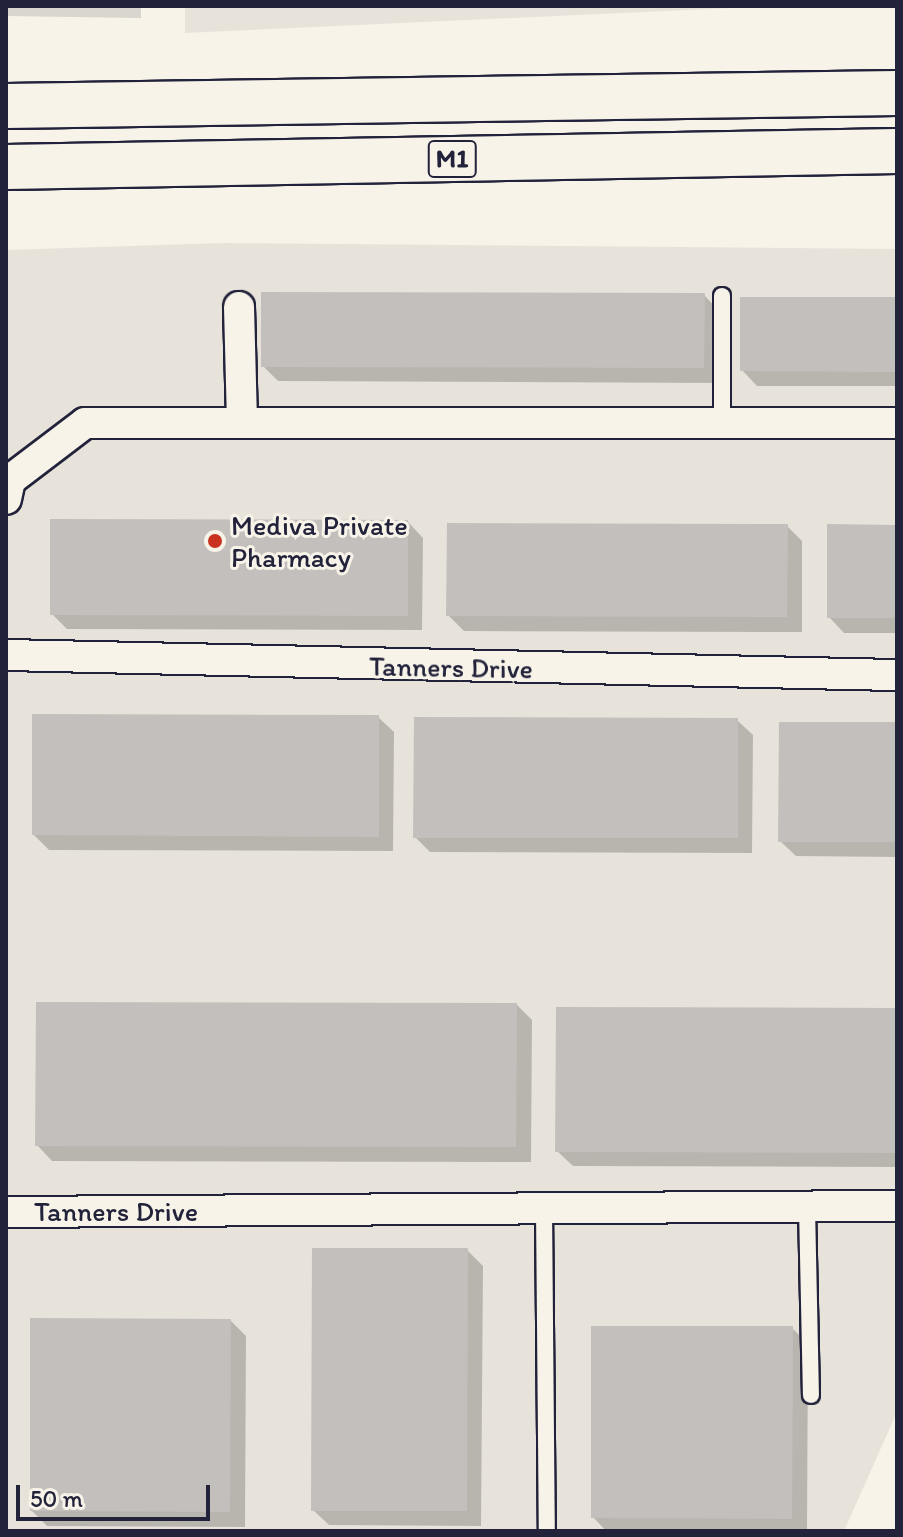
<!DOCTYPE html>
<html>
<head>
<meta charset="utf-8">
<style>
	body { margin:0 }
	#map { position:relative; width:903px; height:1537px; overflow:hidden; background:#f7f3e8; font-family:Itim,sans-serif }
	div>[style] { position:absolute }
	.built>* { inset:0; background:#e7e3db }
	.green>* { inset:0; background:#d8d5cf }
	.shadow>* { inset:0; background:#0003 }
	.building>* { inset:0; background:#c2bfbd }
	.roads { filter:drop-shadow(2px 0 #22223b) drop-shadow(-2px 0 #22223b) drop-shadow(0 2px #22223b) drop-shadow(0 -2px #22223b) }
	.lane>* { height:16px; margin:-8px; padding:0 8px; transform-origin:8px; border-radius:8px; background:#f7f3e8 }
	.street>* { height:30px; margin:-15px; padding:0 15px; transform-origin:15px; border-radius:15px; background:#f7f3e8 }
	.highway>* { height:44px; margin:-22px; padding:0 22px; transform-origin:22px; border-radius:22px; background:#f7f3e8 }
	.dots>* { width:22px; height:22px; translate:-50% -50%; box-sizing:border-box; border:4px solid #f7f3e8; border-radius:50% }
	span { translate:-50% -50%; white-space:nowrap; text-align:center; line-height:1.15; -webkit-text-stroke:6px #f7f3e8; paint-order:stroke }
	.shield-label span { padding:2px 6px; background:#f7f3e8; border:2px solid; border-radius:6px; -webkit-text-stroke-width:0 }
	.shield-label { font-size:26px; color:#22223b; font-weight:700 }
	.poi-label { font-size:28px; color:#22223b }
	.left { translate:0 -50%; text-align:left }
	.street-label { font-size:28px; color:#22223b }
	.frame { position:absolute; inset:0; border:8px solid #22223b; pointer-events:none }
	.scale { position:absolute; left:16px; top:1485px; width:194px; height:36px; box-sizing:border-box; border:4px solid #22223b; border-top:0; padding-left:10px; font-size:24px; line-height:28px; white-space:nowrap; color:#22223b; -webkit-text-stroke:6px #f7f3e8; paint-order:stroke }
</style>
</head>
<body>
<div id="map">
	<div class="built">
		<div style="clip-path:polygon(185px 6px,773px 6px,185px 33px)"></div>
		<div style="clip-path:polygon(224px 243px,897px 249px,897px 1412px,844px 1531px,6px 1531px,6px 250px)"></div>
	</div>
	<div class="green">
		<div style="clip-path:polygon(6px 6px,141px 6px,141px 18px,6px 16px)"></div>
	</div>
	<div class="shadow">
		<div style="clip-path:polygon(704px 295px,719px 311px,719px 383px,278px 381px,263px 366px)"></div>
		<div style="clip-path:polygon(897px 299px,897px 386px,757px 386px,742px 370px)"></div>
		<div style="clip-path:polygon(408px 522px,423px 538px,422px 630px,67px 629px,52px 614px)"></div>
		<div style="clip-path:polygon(787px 526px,802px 541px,802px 632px,464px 631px,448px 615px)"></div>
		<div style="clip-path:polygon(897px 527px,897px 633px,844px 633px,829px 617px)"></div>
		<div style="clip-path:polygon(378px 717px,394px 732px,393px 851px,49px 850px,34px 835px)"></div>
		<div style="clip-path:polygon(737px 720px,753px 735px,752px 853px,430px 852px,415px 837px)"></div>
		<div style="clip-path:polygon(897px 724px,897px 857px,796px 856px,780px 841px)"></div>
		<div style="clip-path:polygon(517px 1005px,532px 1020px,531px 1162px,52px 1161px,37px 1145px)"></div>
		<div style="clip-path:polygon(897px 1010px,897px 1167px,573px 1166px,557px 1151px)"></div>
		<div style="clip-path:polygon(467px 1250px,483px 1266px,481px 1526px,329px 1525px,313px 1510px)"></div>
		<div style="clip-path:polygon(231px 1321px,246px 1336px,245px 1527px,47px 1526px,32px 1511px)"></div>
		<div style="clip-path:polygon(792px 1328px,808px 1344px,807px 1531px,606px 1531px,593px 1517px)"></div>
	</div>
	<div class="building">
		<div style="clip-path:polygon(261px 292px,705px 293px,704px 368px,261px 367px)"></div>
		<div style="clip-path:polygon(740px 297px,897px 297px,897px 372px,740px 371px)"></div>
		<div style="clip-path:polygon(50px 519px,408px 520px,408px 616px,50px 615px)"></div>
		<div style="clip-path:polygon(447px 523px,788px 524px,787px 617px,446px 616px)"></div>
		<div style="clip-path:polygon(827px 524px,897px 525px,897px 618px,827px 618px)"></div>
		<div style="clip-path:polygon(32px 714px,379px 715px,379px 837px,32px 835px)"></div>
		<div style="clip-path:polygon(414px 717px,738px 718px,738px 838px,413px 838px)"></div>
		<div style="clip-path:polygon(779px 722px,897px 722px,897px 842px,778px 842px)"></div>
		<div style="clip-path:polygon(36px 1002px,517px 1003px,516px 1147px,35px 1146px)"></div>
		<div style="clip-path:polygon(556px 1007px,897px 1008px,897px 1153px,555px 1152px)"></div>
		<div style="clip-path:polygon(312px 1248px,468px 1248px,467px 1511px,311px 1511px)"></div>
		<div style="clip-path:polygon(30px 1318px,231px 1319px,230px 1512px,30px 1511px)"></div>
		<div style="clip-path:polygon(591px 1326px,793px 1326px,792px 1519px,591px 1518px)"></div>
	</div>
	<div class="roads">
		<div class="lane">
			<div style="left:722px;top:422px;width:126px;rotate:-90deg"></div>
			<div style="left:807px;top:1207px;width:188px;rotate:88.8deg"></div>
			<div style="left:544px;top:1208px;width:323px;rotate:89.5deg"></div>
		</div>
		<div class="street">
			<div style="left:239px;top:307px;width:112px;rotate:88.5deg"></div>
			<div style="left:6px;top:499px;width:19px;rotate:-78deg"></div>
			<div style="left:10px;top:480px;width:94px;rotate:-37.2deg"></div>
			<div style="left:85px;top:423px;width:812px"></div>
			<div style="left:6px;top:655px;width:891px;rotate:1.29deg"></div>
			<div style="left:6px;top:1212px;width:891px;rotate:-0.39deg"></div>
		</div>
		<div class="highway">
			<div style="left:6px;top:106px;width:891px;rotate:-0.84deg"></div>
			<div style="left:6px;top:167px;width:891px;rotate:-1.03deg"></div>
		</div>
	</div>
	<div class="dots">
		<div style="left:215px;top:541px;background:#c8321e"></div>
	</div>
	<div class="shield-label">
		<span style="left:452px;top:159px">M1</span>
	</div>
	<div class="poi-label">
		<span class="left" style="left:231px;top:541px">Mediva Private<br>Pharmacy</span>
	</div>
	<div class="street-label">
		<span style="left:451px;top:667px;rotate:1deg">Tanners Drive</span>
		<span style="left:116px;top:1211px">Tanners Drive</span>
	</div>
	<div class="frame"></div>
	<div class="scale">50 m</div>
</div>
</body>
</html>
